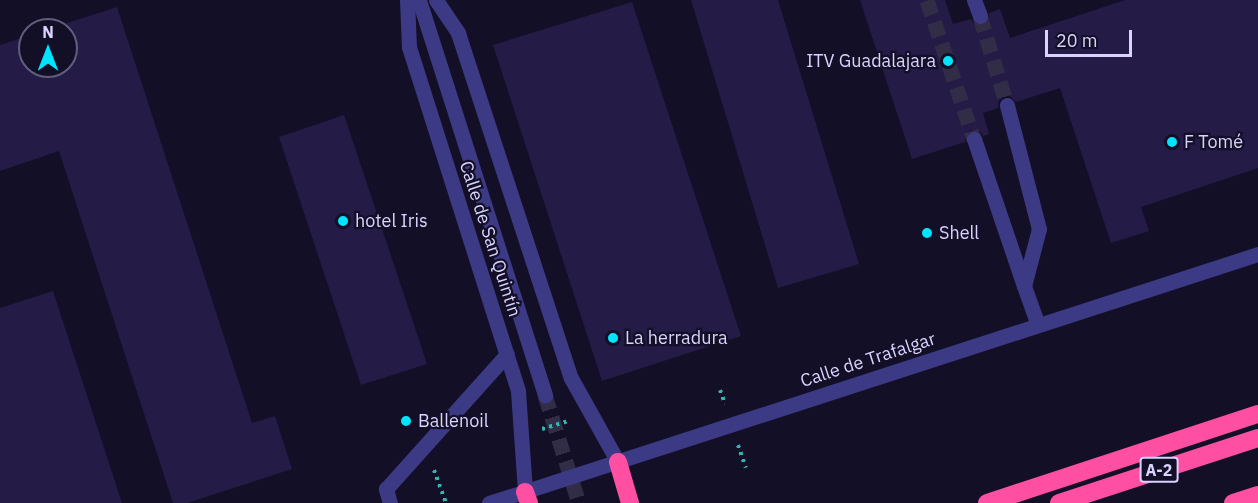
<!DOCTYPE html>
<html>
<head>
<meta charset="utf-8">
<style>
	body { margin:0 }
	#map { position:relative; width:1258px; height:503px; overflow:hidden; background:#130f26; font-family:"IBM Plex Sans",sans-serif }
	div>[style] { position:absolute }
	.building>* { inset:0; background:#241b47 }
	.minor-tunnel>* { height:15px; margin-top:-7.5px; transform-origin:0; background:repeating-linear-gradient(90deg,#312d47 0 15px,transparent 0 23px) }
	.path>* { height:4px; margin-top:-2px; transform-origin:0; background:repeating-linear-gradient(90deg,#2fb8b0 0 3px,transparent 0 7.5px) }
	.minor>* { height:15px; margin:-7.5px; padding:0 7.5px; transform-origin:7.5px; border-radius:7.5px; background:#3d3a85 }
	.highway>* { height:18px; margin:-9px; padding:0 9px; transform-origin:9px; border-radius:9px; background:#ff4fa3 }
	.dots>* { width:16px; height:16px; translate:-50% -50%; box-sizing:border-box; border:3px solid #130f26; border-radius:50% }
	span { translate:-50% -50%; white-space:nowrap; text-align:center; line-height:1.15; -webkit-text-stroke:4.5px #130f26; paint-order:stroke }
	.shield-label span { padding:2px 4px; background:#130f26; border:2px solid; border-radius:4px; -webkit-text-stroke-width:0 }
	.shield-label { font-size:16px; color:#d9d4ff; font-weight:700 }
	.poi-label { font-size:18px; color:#d9d4ff }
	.right { translate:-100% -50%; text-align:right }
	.left { translate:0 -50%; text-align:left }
	.street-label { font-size:18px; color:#d9d4ff }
	.north { position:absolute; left:18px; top:18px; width:60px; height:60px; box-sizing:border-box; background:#130f26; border:2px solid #625e7d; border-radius:50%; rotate:0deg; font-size:16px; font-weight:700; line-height:24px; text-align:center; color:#d9d4ff }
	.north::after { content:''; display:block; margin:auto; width:21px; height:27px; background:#00e5ff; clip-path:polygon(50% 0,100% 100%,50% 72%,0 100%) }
	.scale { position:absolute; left:1045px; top:30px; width:87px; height:27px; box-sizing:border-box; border:3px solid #d9d4ff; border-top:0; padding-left:8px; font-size:18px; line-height:21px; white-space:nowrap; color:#d9d4ff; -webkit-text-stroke:4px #130f26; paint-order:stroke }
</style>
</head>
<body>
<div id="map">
	<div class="building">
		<div style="clip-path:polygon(691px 0,778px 0,859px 264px,778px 288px)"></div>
		<div style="clip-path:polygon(860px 0,945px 0,953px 24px,971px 19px,974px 24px,983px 25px,988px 22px,989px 13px,1000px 9px,1010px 38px,1125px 0,1258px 0,1258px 168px,1141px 207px,1149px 231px,1111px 243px,1060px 88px,1016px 102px,1010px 96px,1004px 96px,998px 102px,998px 108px,983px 113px,989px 134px,983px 136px,980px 131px,971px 130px,966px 133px,965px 142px,912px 159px)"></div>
		<div style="clip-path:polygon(632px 2px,741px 336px,602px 381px,493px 45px)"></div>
		<div style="clip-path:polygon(117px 7px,252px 423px,275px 416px,292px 469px,187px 503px,173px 503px,59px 151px,0 171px,0 45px,30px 35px,30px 66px,66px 66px,66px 30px,45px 30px)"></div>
		<div style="clip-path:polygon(344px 115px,427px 364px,361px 385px,279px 137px)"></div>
		<div style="clip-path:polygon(53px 291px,122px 503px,0 503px,0 308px)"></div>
	</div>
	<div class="minor-tunnel">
		<div style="left:927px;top:0;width:147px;rotate:71.3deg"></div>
		<div style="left:980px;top:16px;width:93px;rotate:73.1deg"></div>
		<div style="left:545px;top:395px;width:113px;rotate:72.5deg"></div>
	</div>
	<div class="path">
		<div style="left:720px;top:390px;width:15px;rotate:70deg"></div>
		<div style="left:542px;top:429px;width:28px;rotate:-17deg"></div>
		<div style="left:738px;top:445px;width:24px;rotate:71deg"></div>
		<div style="left:434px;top:470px;width:35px;rotate:70deg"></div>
	</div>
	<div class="minor">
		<div style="left:407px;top:0;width:47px;rotate:87.6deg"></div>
		<div style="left:409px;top:47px;width:361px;rotate:72.4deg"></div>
		<div style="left:518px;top:391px;width:101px;rotate:86deg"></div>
		<div style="left:419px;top:0;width:415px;rotate:72.3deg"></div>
		<div style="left:436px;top:0;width:40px;rotate:56deg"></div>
		<div style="left:458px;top:33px;width:363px;rotate:71.9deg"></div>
		<div style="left:571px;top:378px;width:96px;rotate:60.8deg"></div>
		<div style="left:974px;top:0;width:17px;rotate:69deg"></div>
		<div style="left:974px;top:139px;width:155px;rotate:71.2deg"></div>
		<div style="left:1024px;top:286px;width:59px;rotate:-75.3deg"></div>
		<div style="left:1039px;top:229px;width:128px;rotate:-104.5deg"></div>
		<div style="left:1024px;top:286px;width:41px;rotate:70.3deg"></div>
		<div style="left:390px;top:503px;width:15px;rotate:-106deg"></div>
		<div style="left:386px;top:489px;width:181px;rotate:-48.1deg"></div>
		<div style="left:489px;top:503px;width:808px;rotate:-17.94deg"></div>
	</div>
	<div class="highway">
		<div style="left:618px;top:462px;width:43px;rotate:73.7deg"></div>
		<div style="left:525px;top:492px;width:12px;rotate:70deg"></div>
		<div style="left:987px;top:503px;width:285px;rotate:-18.2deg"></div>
		<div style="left:1059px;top:503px;width:209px;rotate:-18.1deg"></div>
		<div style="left:1233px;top:503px;width:26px;rotate:-18deg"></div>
	</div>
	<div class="dots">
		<div style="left:948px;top:61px;background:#00e5ff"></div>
		<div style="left:1172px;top:142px;background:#00e5ff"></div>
		<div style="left:343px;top:221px;background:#00e5ff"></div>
		<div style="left:927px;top:233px;background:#00e5ff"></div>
		<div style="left:613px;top:338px;background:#00e5ff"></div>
		<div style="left:406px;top:421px;background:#00e5ff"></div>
	</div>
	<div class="shield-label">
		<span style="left:1159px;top:470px">A-2</span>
	</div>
	<div class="poi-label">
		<span class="right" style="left:936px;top:61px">ITV Guadalajara</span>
		<span class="left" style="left:1184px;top:142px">F Tomé</span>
		<span class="left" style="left:355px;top:221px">hotel Iris</span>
		<span class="left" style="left:939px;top:233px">Shell</span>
		<span class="left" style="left:625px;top:338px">La herradura</span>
		<span class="left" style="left:418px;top:421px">Ballenoil</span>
	</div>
	<div class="street-label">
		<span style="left:490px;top:239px;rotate:72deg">Calle de San Quintín</span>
		<span style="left:868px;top:360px;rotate:-18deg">Calle de Trafalgar</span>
	</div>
	<div class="north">N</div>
	<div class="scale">20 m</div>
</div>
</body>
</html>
